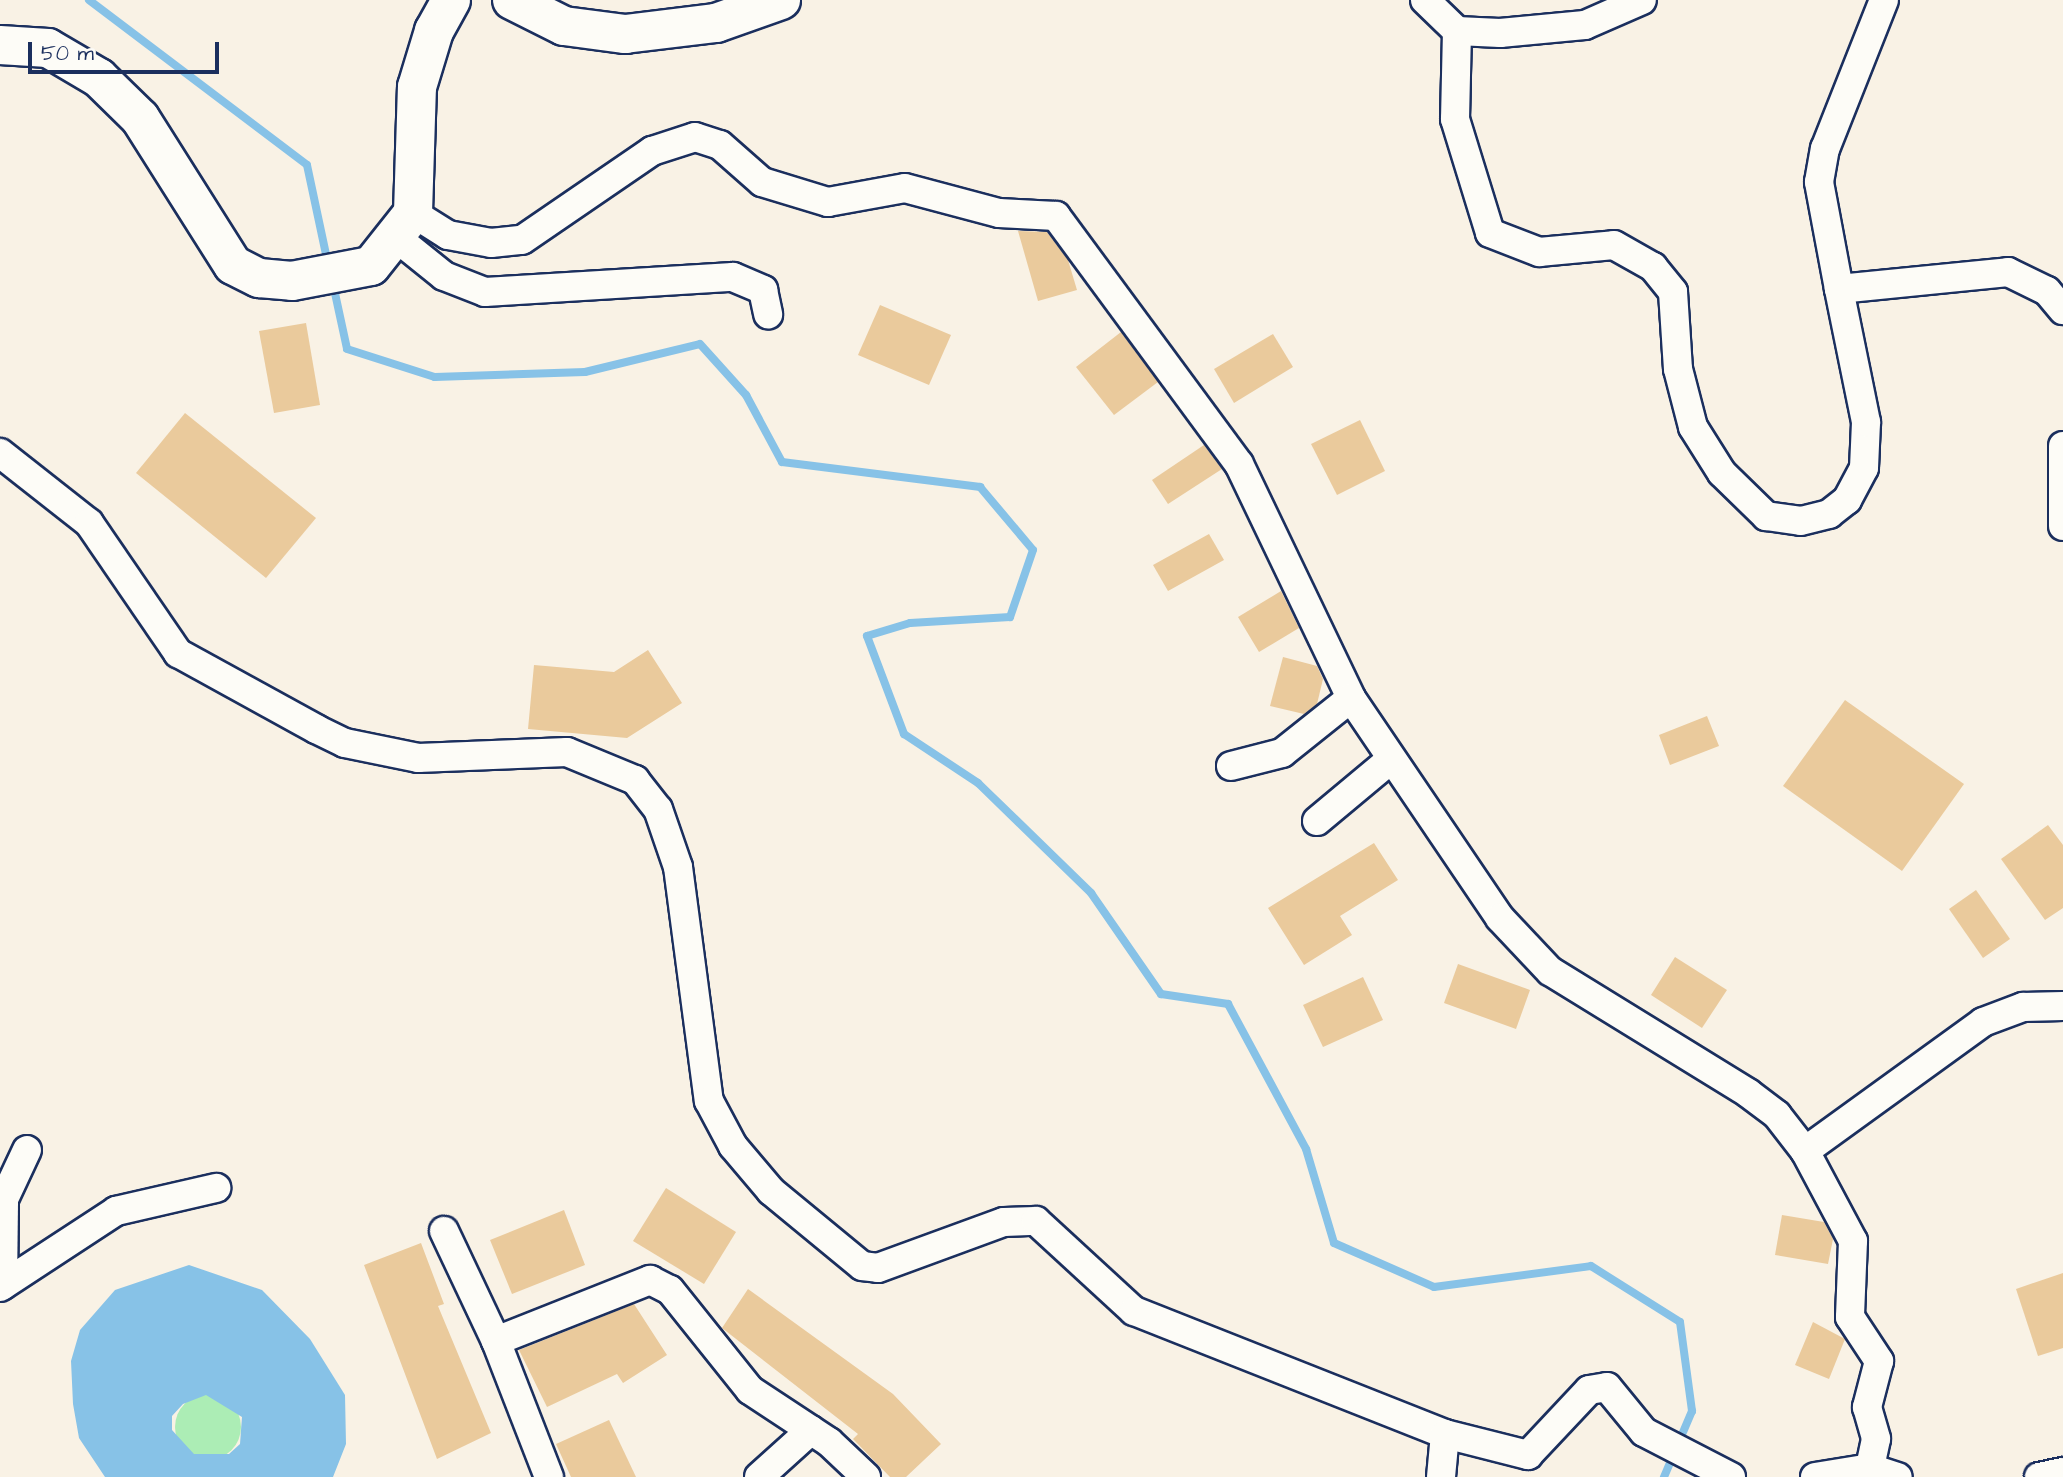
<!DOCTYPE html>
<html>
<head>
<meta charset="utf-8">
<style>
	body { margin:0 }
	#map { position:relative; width:2063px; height:1477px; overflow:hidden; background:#f9f2e5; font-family:"Architects Daughter",sans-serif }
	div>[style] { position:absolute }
	.green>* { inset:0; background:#acedb5 }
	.round { border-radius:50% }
	.water>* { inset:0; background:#87c2e7 }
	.stream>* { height:8px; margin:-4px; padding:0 4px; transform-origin:4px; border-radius:4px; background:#87c2e7 }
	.building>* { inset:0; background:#eaca9c }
	.roads { filter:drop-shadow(2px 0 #1b2f5e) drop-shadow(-2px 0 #1b2f5e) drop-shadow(0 2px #1b2f5e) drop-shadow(0 -2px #1b2f5e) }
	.minor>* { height:28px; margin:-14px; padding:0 14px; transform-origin:14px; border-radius:14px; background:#fdfcf7 }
	.secondary>* { height:38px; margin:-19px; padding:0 19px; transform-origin:19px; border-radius:19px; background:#fdfcf7 }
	span { translate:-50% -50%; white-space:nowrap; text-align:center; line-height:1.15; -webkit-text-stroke:6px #fdfcf7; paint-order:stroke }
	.scale { position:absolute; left:28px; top:42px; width:191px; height:32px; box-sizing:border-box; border:4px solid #1b2f5e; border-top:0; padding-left:9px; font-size:21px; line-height:24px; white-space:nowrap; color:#1b2f5e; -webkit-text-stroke:5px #fdfcf7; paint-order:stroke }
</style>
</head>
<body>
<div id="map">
	<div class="green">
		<div class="round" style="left:175px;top:1394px;width:66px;height:66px"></div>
	</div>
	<div class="water">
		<div style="clip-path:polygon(evenodd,189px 1265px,262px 1290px,310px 1339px,345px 1395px,346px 1444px,333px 1477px,105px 1477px,79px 1438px,73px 1404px,71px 1361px,80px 1330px,115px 1290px,189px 1265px,206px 1395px,242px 1417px,240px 1444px,229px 1454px,194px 1454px,172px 1430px,172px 1416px,183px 1404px,206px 1395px)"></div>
	</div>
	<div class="stream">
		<div style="left:89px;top:0;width:273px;rotate:37.1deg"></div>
		<div style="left:307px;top:165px;width:101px;rotate:78deg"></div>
		<div style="left:333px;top:284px;width:66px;rotate:77.8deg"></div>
		<div style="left:347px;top:349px;width:92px;rotate:17.7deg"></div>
		<div style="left:435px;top:377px;width:150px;rotate:-1.9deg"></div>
		<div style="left:585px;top:372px;width:118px;rotate:-13.7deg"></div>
		<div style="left:700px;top:344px;width:69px;rotate:48deg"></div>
		<div style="left:746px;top:395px;width:76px;rotate:61.8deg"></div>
		<div style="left:782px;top:462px;width:200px;rotate:7.2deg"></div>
		<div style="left:980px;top:487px;width:82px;rotate:49.9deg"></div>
		<div style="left:1033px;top:550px;width:71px;rotate:108.9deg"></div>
		<div style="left:1010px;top:617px;width:100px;rotate:176.6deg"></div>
		<div style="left:910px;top:623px;width:45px;rotate:163.2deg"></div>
		<div style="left:867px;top:636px;width:105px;rotate:69.3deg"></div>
		<div style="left:904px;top:734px;width:89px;rotate:33.5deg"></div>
		<div style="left:978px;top:783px;width:158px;rotate:44.2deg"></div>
		<div style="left:1091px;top:893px;width:123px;rotate:55.3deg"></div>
		<div style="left:1161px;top:994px;width:68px;rotate:8.5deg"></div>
		<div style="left:1228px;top:1004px;width:165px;rotate:61.7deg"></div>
		<div style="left:1306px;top:1149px;width:98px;rotate:73.4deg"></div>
		<div style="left:1334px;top:1243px;width:109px;rotate:23.7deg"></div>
		<div style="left:1434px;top:1287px;width:158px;rotate:-7.6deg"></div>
		<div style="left:1591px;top:1266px;width:105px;rotate:32.2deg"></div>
		<div style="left:1680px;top:1322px;width:90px;rotate:82.3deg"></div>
		<div style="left:1692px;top:1411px;width:72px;rotate:113deg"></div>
	</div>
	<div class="building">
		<div style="clip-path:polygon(1018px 231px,1047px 232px,1068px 260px,1077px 290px,1038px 301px)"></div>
		<div style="clip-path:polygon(880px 305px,951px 335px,929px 385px,858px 355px)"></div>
		<div style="clip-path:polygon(306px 323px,320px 405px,274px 413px,259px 331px)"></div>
		<div style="clip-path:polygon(1121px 332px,1158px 382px,1114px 415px,1076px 367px)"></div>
		<div style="clip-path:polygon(1273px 334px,1293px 367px,1234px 403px,1214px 369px)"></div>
		<div style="clip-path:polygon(185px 413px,316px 518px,266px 578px,136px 473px)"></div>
		<div style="clip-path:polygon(1360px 420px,1385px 471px,1337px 495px,1311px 444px)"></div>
		<div style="clip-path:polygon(1204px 445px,1222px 469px,1168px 504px,1152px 480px)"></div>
		<div style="clip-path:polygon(1209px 534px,1224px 560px,1168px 591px,1153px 565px)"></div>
		<div style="clip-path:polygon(1281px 591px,1299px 628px,1259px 652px,1238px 617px)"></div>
		<div style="clip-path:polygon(648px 650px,682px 703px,627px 738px,528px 729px,534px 665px,614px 672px)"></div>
		<div style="clip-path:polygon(1283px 657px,1317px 666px,1323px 679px,1317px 704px,1304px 714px,1270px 706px)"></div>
		<div style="clip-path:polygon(1845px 700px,1964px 784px,1902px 871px,1783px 786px)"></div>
		<div style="clip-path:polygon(1707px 716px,1719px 746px,1670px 765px,1659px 735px)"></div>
		<div style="clip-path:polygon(2048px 825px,2063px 845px,2063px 908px,2045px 920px,2001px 859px)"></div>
		<div style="clip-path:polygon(1374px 843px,1398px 880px,1340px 916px,1352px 935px,1304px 965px,1268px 908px)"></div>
		<div style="clip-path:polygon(1976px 890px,2010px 939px,1983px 958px,1949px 909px)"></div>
		<div style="clip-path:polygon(1675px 957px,1727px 990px,1702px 1028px,1651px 995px)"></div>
		<div style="clip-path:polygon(1458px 964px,1530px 990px,1516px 1029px,1444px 1003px)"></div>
		<div style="clip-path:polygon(1363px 977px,1383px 1020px,1323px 1047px,1303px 1005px)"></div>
		<div style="clip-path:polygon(666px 1188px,736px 1232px,704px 1284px,633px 1241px)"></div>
		<div style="clip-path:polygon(564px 1210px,585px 1265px,512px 1294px,490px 1240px)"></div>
		<div style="clip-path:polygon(1782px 1215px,1824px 1222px,1833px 1239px,1828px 1264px,1775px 1255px)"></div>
		<div style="clip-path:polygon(421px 1243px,444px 1304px,438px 1306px,491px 1433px,437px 1459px,364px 1265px)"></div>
		<div style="clip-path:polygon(2063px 1273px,2063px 1348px,2038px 1356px,2016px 1289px)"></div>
		<div style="clip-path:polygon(748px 1289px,893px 1394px,941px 1444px,906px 1477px,890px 1477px,853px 1439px,858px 1434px,722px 1328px)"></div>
		<div style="clip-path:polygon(634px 1304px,667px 1355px,623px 1383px,617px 1374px,547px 1407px,519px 1350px)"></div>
		<div style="clip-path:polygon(1813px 1322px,1845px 1339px,1829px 1379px,1795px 1365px)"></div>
		<div style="clip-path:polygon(609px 1420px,636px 1477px,571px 1477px,556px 1444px)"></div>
	</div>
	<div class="roads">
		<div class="minor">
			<div style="left:1425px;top:0;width:45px;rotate:44.1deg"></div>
			<div style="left:1457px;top:31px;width:43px;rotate:2.7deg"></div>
			<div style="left:1500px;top:33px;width:85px;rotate:-5.4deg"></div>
			<div style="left:1585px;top:25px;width:62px;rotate:-23.7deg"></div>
			<div style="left:1457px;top:31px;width:88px;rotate:91.3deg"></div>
			<div style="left:1455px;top:119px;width:119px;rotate:72.9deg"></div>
			<div style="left:1490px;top:233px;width:53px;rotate:21.2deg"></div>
			<div style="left:1539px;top:252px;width:75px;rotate:-5.3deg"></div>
			<div style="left:1614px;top:245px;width:45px;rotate:29.4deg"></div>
			<div style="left:1653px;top:267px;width:32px;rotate:51deg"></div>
			<div style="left:1673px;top:292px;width:77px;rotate:86.3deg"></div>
			<div style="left:1678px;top:369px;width:60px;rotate:75.5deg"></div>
			<div style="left:1693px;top:427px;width:54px;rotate:57.8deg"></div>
			<div style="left:1722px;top:473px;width:62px;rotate:44.3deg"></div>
			<div style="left:1766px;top:516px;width:35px;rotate:8deg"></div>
			<div style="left:1801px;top:521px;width:29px;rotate:-14deg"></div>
			<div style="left:1829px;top:514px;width:23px;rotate:-38deg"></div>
			<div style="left:1847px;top:500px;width:36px;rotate:-62deg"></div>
			<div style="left:1864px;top:468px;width:46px;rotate:-87.5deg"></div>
			<div style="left:1866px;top:422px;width:136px;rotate:-101.5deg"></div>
			<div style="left:1839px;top:289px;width:170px;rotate:-5.7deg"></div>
			<div style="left:2008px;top:272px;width:43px;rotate:26deg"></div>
			<div style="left:2047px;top:291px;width:25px;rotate:50deg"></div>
			<div style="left:413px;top:213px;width:41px;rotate:32.2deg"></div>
			<div style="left:448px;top:235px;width:44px;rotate:10.5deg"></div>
			<div style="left:491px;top:243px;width:31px;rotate:-6deg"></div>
			<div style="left:522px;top:240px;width:158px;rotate:-34.4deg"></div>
			<div style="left:652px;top:151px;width:45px;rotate:-18deg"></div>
			<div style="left:695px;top:137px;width:26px;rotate:18deg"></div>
			<div style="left:720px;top:145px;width:56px;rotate:41.4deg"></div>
			<div style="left:762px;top:182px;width:69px;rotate:16.9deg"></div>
			<div style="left:828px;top:202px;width:78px;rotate:-10.3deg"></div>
			<div style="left:905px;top:188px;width:97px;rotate:14.9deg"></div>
			<div style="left:999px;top:213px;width:57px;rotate:3deg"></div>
			<div style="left:1056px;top:216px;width:308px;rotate:53.6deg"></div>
			<div style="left:1239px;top:464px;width:259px;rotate:64.4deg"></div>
			<div style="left:1351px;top:698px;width:266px;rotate:55.9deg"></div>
			<div style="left:1500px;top:918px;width:73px;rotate:46.7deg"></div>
			<div style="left:1550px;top:971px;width:233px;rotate:31.6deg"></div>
			<div style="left:1748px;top:1093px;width:36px;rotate:37deg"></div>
			<div style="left:1777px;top:1115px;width:46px;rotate:52.1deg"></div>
			<div style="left:1805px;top:1151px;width:102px;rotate:61.9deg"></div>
			<div style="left:1853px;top:1241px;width:76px;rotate:92.3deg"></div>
			<div style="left:1850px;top:1317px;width:53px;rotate:56.6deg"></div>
			<div style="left:1879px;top:1361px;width:48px;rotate:104.6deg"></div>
			<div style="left:1867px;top:1407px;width:33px;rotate:74deg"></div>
			<div style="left:1876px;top:1439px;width:30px;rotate:102deg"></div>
			<div style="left:398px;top:239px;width:59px;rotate:38.8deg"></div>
			<div style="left:444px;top:276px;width:44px;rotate:21.3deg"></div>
			<div style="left:485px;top:292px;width:248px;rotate:-3.5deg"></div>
			<div style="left:733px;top:277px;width:33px;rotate:23deg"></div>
			<div style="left:763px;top:290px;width:25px;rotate:78deg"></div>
			<div style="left:1839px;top:289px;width:109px;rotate:-100.6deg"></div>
			<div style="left:1819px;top:182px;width:34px;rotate:-80deg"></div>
			<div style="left:1825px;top:149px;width:160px;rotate:-68.4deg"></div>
			<div style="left:2063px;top:446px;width:80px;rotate:90deg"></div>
			<div style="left:0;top:453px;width:113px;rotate:38.2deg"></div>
			<div style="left:89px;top:523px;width:158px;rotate:55.6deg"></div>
			<div style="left:178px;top:653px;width:158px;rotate:28.8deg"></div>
			<div style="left:316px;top:729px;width:32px;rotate:26deg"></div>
			<div style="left:345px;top:743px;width:75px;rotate:11.6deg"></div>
			<div style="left:418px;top:758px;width:149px;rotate:-2.3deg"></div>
			<div style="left:567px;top:752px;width:74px;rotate:22.4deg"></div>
			<div style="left:635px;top:780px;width:37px;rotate:52deg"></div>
			<div style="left:658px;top:809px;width:61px;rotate:71deg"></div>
			<div style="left:678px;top:867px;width:236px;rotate:82.5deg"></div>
			<div style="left:709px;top:1101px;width:51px;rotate:61.9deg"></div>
			<div style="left:733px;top:1146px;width:59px;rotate:49.8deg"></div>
			<div style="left:771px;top:1191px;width:118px;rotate:39.5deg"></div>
			<div style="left:862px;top:1266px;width:16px;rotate:7deg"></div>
			<div style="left:878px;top:1268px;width:134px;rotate:-20.1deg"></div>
			<div style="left:1004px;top:1222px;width:32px;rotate:-2deg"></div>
			<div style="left:1036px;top:1221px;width:133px;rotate:42.6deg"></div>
			<div style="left:1134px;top:1311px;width:334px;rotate:21.6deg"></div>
			<div style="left:1445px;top:1434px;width:86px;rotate:14.2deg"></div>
			<div style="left:1528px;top:1455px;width:89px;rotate:-46.8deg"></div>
			<div style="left:1589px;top:1390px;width:18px;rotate:-9deg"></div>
			<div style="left:1607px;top:1387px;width:58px;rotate:50.6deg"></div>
			<div style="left:1644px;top:1432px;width:98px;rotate:27.3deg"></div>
			<div style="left:1231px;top:766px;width:53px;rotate:-14.3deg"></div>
			<div style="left:1282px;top:753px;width:88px;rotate:-38.6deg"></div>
			<div style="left:1317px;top:821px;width:94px;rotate:-39.8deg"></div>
			<div style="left:1805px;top:1151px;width:220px;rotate:-35.9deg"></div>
			<div style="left:1983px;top:1022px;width:43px;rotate:-20.6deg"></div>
			<div style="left:2023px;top:1007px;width:40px;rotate:-1.4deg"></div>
			<div style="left:444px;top:1231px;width:122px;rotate:64.7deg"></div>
			<div style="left:3px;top:1285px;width:86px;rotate:-89.3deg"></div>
			<div style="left:4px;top:1199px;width:54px;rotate:-64.9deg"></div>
			<div style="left:0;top:1287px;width:139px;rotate:-33.2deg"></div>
			<div style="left:116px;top:1211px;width:103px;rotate:-13deg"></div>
			<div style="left:549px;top:1477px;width:146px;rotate:-111.3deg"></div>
			<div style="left:496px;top:1341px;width:166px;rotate:-21.6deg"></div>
			<div style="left:650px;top:1280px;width:22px;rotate:27deg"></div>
			<div style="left:670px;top:1290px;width:128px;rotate:51.3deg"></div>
			<div style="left:750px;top:1390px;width:95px;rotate:33.4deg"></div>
			<div style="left:829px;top:1442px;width:51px;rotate:43.4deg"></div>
			<div style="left:759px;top:1477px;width:70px;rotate:-42.1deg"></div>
			<div style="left:1441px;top:1477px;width:43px;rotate:-84.7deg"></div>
			<div style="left:1815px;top:1477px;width:56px;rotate:-9.3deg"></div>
			<div style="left:1870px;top:1468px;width:29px;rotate:18deg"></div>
			<div style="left:2039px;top:1477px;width:25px;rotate:-12deg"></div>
		</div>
		<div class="secondary">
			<div style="left:512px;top:0;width:58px;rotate:26.6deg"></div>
			<div style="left:564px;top:26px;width:62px;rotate:7.5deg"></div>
			<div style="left:625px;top:34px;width:92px;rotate:-6.9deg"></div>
			<div style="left:716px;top:23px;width:69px;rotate:-19.5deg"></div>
			<div style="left:0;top:45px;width:48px;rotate:3.6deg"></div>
			<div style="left:48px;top:48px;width:59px;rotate:30.5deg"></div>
			<div style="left:99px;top:78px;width:57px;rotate:44.3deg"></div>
			<div style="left:140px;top:118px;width:174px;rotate:57.7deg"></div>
			<div style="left:233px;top:265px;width:29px;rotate:27deg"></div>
			<div style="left:259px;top:278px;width:33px;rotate:5deg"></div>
			<div style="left:292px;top:281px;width:80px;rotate:-10.8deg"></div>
			<div style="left:371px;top:266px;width:68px;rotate:-51.6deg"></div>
			<div style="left:413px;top:213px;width:126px;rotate:-88.2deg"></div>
			<div style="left:417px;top:87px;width:59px;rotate:-73.1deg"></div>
			<div style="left:434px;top:31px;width:35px;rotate:-61deg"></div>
		</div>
	</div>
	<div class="scale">50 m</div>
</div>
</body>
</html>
